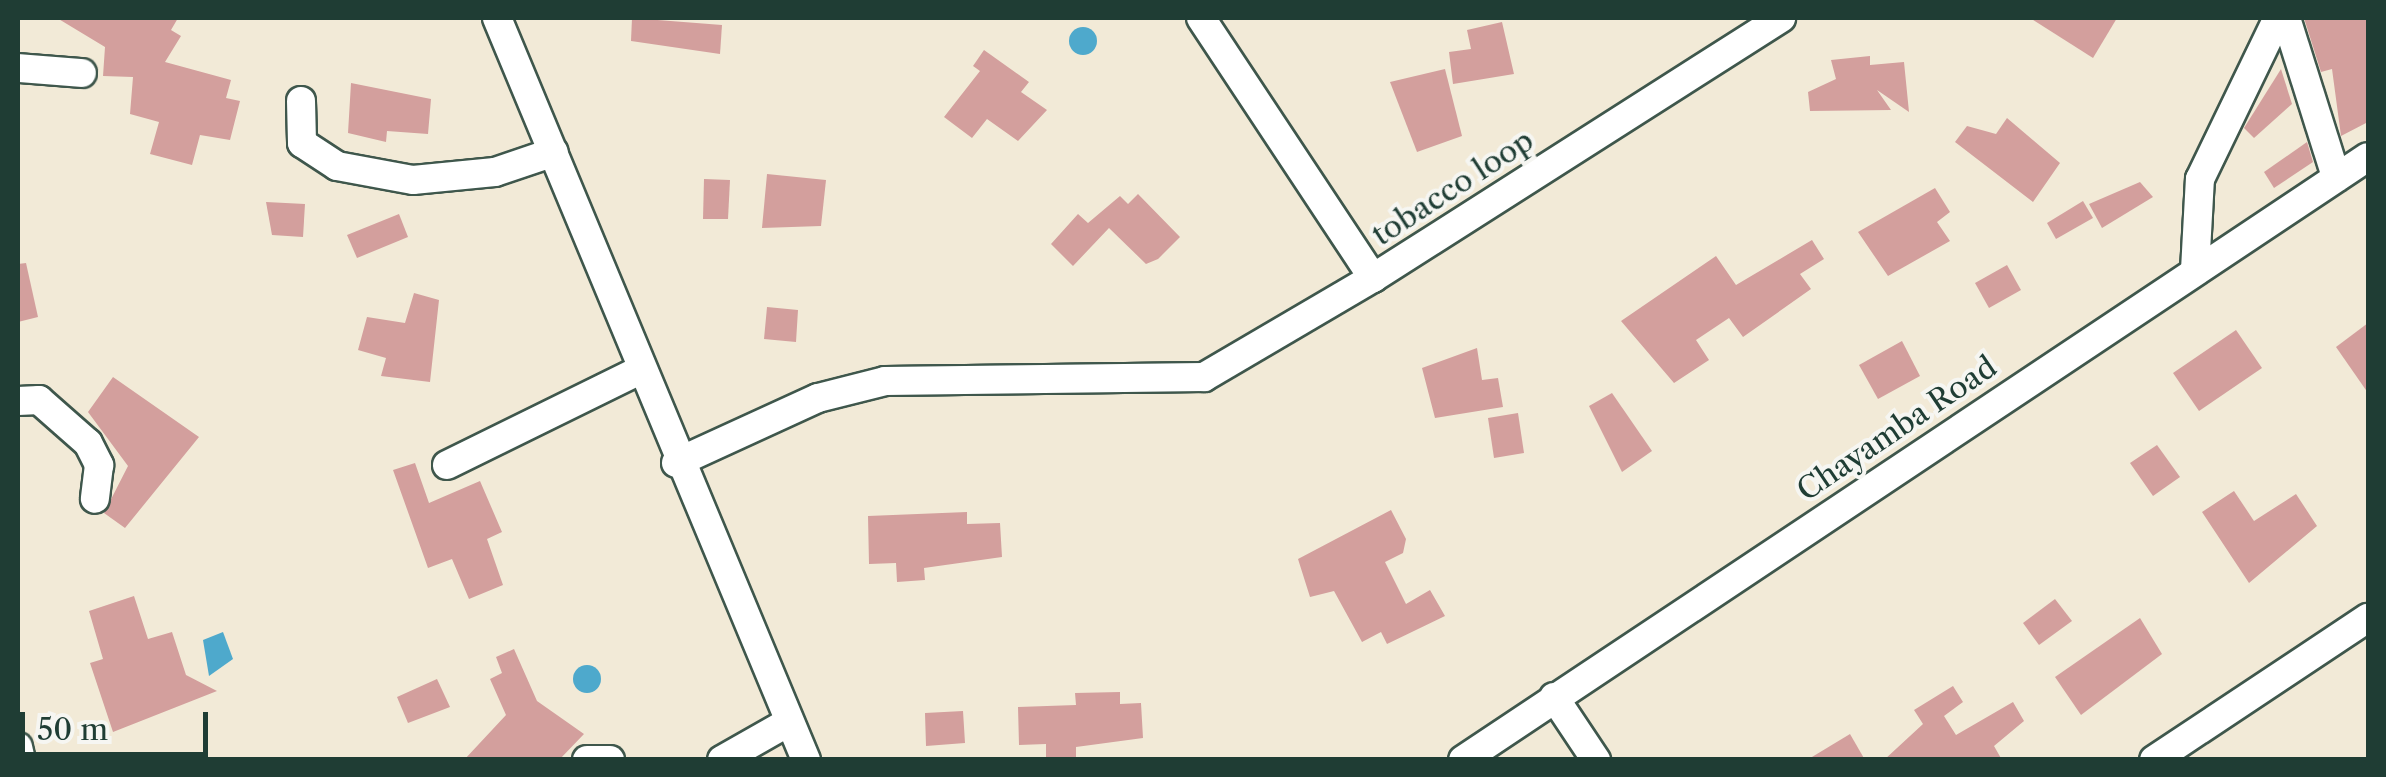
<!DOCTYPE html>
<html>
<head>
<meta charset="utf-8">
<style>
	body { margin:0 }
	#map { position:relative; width:2386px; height:777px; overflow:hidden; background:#f2ead7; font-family:"Libre Caslon Text",serif }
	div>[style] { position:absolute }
	.water>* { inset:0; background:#4ea9cc }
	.round { border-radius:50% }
	.building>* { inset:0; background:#d39f9d }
	.roads { filter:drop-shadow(2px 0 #3f574c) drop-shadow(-2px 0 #3f574c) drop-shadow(0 2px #3f574c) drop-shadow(0 -2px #3f574c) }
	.minor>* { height:28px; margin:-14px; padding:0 14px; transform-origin:14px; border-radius:14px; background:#fff }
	span { translate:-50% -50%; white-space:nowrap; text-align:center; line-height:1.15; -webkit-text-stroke:8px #f6f6f2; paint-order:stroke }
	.street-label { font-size:30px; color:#1f3d34 }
	.frame { position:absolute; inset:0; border:20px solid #1f3d34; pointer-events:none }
	.scale { position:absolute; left:20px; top:712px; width:188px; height:45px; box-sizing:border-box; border:5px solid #1f3d34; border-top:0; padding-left:12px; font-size:30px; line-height:35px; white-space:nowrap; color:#1f3d34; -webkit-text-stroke:8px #f6f6f2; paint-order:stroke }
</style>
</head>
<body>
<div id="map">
	<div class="water">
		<div class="round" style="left:1069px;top:27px;width:28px;height:28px"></div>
		<div style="clip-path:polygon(223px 632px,233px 659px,209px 676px,203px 640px)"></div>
		<div class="round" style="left:573px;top:665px;width:28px;height:28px"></div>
	</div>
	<div class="building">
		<div style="clip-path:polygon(57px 18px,178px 18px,171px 30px,181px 36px,165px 62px,231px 80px,226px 98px,240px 101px,230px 140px,200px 135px,192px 165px,150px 154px,159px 122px,130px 114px,133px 77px,103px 76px,105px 47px)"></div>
		<div style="clip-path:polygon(632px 18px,722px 25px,720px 54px,631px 41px)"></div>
		<div style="clip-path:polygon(2030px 18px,2117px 18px,2093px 58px)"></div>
		<div style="clip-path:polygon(2304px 18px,2368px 18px,2368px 122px,2341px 136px,2332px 69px,2321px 72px)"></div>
		<div style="clip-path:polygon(1502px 22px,1514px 74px,1453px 84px,1449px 52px,1471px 49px,1467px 30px)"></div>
		<div style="clip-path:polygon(984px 50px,1029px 82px,1021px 92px,1047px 110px,1018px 141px,987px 119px,972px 138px,944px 117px,980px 71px,973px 66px)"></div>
		<div style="clip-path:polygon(1870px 56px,1870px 65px,1904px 62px,1909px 112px,1877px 90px,1891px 110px,1810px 111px,1808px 92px,1836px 79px,1831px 60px)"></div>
		<div style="clip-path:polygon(1445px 69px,1462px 136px,1417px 152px,1390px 82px)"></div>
		<div style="clip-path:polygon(2281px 69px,2292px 104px,2254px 138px,2244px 128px)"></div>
		<div style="clip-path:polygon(351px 83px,431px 99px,428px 134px,387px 131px,386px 142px,348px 133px)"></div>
		<div style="clip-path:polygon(2007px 118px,2060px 163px,2033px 202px,1955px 142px,1967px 126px,1996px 134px)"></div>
		<div style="clip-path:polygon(2307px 142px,2313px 162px,2274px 188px,2264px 172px)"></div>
		<div style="clip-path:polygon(767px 174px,826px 180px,821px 226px,762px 228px)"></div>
		<div style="clip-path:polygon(704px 179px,730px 180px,728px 219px,703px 219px)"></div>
		<div style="clip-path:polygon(2140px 182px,2153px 197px,2102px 228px,2089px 204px)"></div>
		<div style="clip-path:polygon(1935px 188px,1950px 212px,1937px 222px,1950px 241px,1888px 276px,1858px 232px)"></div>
		<div style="clip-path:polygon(1138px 194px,1180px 237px,1158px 259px,1146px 264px,1109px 228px,1073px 266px,1051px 244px,1078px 214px,1088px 223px,1120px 196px,1128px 204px)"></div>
		<div style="clip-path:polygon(2083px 201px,2093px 218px,2056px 239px,2047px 223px)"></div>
		<div style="clip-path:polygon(266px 202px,305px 204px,303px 237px,272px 235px)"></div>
		<div style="clip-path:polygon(399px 214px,408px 237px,357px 258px,347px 235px)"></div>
		<div style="clip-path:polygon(1812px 240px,1824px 259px,1800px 274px,1811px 289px,1743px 337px,1729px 318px,1696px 340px,1709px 360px,1674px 383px,1621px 321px,1716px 256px,1736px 285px)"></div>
		<div style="clip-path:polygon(26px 263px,38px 317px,18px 322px,18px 264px)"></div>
		<div style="clip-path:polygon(2007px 265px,2021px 290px,1989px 308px,1975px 283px)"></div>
		<div style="clip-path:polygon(414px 293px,439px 300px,430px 382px,381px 376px,386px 358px,358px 350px,367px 317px,405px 323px)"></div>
		<div style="clip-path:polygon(767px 307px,798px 310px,796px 342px,764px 339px)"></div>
		<div style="clip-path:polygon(2368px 323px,2368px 393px,2336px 347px)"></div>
		<div style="clip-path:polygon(2236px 330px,2262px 368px,2199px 411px,2173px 373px)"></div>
		<div style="clip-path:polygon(1902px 341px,1920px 376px,1878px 399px,1859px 365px)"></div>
		<div style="clip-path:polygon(1477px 348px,1482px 380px,1498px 378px,1503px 407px,1435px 418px,1422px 368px)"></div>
		<div style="clip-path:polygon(113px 377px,199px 437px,125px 528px,104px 513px,128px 466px,88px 412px)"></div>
		<div style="clip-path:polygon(1612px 393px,1652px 451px,1622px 472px,1589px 406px)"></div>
		<div style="clip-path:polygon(1518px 413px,1524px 453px,1494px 458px,1488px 418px)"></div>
		<div style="clip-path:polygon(2157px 445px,2180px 477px,2153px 496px,2130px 463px)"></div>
		<div style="clip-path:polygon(415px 463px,429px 503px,480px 481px,502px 532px,487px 539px,503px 585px,469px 599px,452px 559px,428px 568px,393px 470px)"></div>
		<div style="clip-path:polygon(2234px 491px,2254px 521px,2296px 494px,2317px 526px,2249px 583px,2202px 512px)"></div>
		<div style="clip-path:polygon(1391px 510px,1406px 539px,1403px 553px,1385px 562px,1406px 604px,1430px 590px,1445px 616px,1387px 644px,1381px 632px,1362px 642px,1334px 591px,1310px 597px,1298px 559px)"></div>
		<div style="clip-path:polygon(967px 512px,967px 524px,1000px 523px,1002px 557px,924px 568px,925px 580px,897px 582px,896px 563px,869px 564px,868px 516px)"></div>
		<div style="clip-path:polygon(134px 596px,148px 639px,172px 632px,186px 675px,217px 691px,113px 732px,90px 663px,103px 659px,89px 611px)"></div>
		<div style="clip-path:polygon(2055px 599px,2072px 621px,2039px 645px,2023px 623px)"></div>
		<div style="clip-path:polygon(2140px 618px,2162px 654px,2081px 715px,2055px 677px)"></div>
		<div style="clip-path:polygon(514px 649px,537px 701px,584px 734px,559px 760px,464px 760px,506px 715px,490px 679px,502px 673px,496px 657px)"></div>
		<div style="clip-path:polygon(437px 679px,450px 707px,408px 723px,397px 697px)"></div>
		<div style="clip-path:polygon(1953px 686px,1963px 702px,1944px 716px,1956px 735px,2013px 702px,2024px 721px,1994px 746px,2002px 760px,1884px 760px,1923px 724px,1914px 710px)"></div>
		<div style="clip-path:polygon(1120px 692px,1120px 704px,1141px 703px,1143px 738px,1076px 747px,1076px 757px,1046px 758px,1046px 744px,1019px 745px,1018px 707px,1076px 705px,1075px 693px)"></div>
		<div style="clip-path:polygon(963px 711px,965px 743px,926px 746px,925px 713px)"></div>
		<div style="clip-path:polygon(1850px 734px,1865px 760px,1807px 760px)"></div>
	</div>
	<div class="roads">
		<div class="minor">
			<div style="left:497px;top:18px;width:804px;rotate:67.39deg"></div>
			<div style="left:1201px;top:18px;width:312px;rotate:56.5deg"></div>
			<div style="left:1373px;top:278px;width:484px;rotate:-32.5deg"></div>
			<div style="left:2286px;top:18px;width:167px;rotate:72.5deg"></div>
			<div style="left:18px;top:68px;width:64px;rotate:4.5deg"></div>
			<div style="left:301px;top:101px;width:42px;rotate:88.6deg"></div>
			<div style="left:302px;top:143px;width:42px;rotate:33.3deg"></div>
			<div style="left:337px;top:166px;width:77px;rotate:10.4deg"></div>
			<div style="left:413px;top:180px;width:82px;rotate:-5.6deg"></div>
			<div style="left:495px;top:172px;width:62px;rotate:-18.7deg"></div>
			<div style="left:2195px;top:270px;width:91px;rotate:-86.9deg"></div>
			<div style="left:2200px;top:179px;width:179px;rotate:-64.2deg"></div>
			<div style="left:18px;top:401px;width:21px;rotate:-3deg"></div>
			<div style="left:39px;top:400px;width:65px;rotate:41.3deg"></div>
			<div style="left:88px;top:443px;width:25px;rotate:63deg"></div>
			<div style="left:99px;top:465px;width:34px;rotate:97deg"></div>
			<div style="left:676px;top:463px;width:156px;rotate:-24.6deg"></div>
			<div style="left:818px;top:398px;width:69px;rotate:-14.2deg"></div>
			<div style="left:885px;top:381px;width:319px;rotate:-0.7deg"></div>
			<div style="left:1204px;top:377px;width:196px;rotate:-30.4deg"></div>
			<div style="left:447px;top:465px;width:213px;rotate:-26.2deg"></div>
			<div style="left:1554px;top:697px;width:76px;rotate:56.3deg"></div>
			<div style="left:18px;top:747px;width:13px;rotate:77deg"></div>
			<div style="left:587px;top:760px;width:23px"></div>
			<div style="left:722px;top:760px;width:73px;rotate:-29.7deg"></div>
			<div style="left:1463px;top:760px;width:1087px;rotate:-33.68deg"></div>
			<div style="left:2154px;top:760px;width:257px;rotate:-33.6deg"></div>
		</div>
	</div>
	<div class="street-label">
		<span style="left:1453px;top:188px;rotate:-33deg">tobacco loop</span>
		<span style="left:1897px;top:429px;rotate:-34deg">Chayamba Road</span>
	</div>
	<div class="frame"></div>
	<div class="scale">50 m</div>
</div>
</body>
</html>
